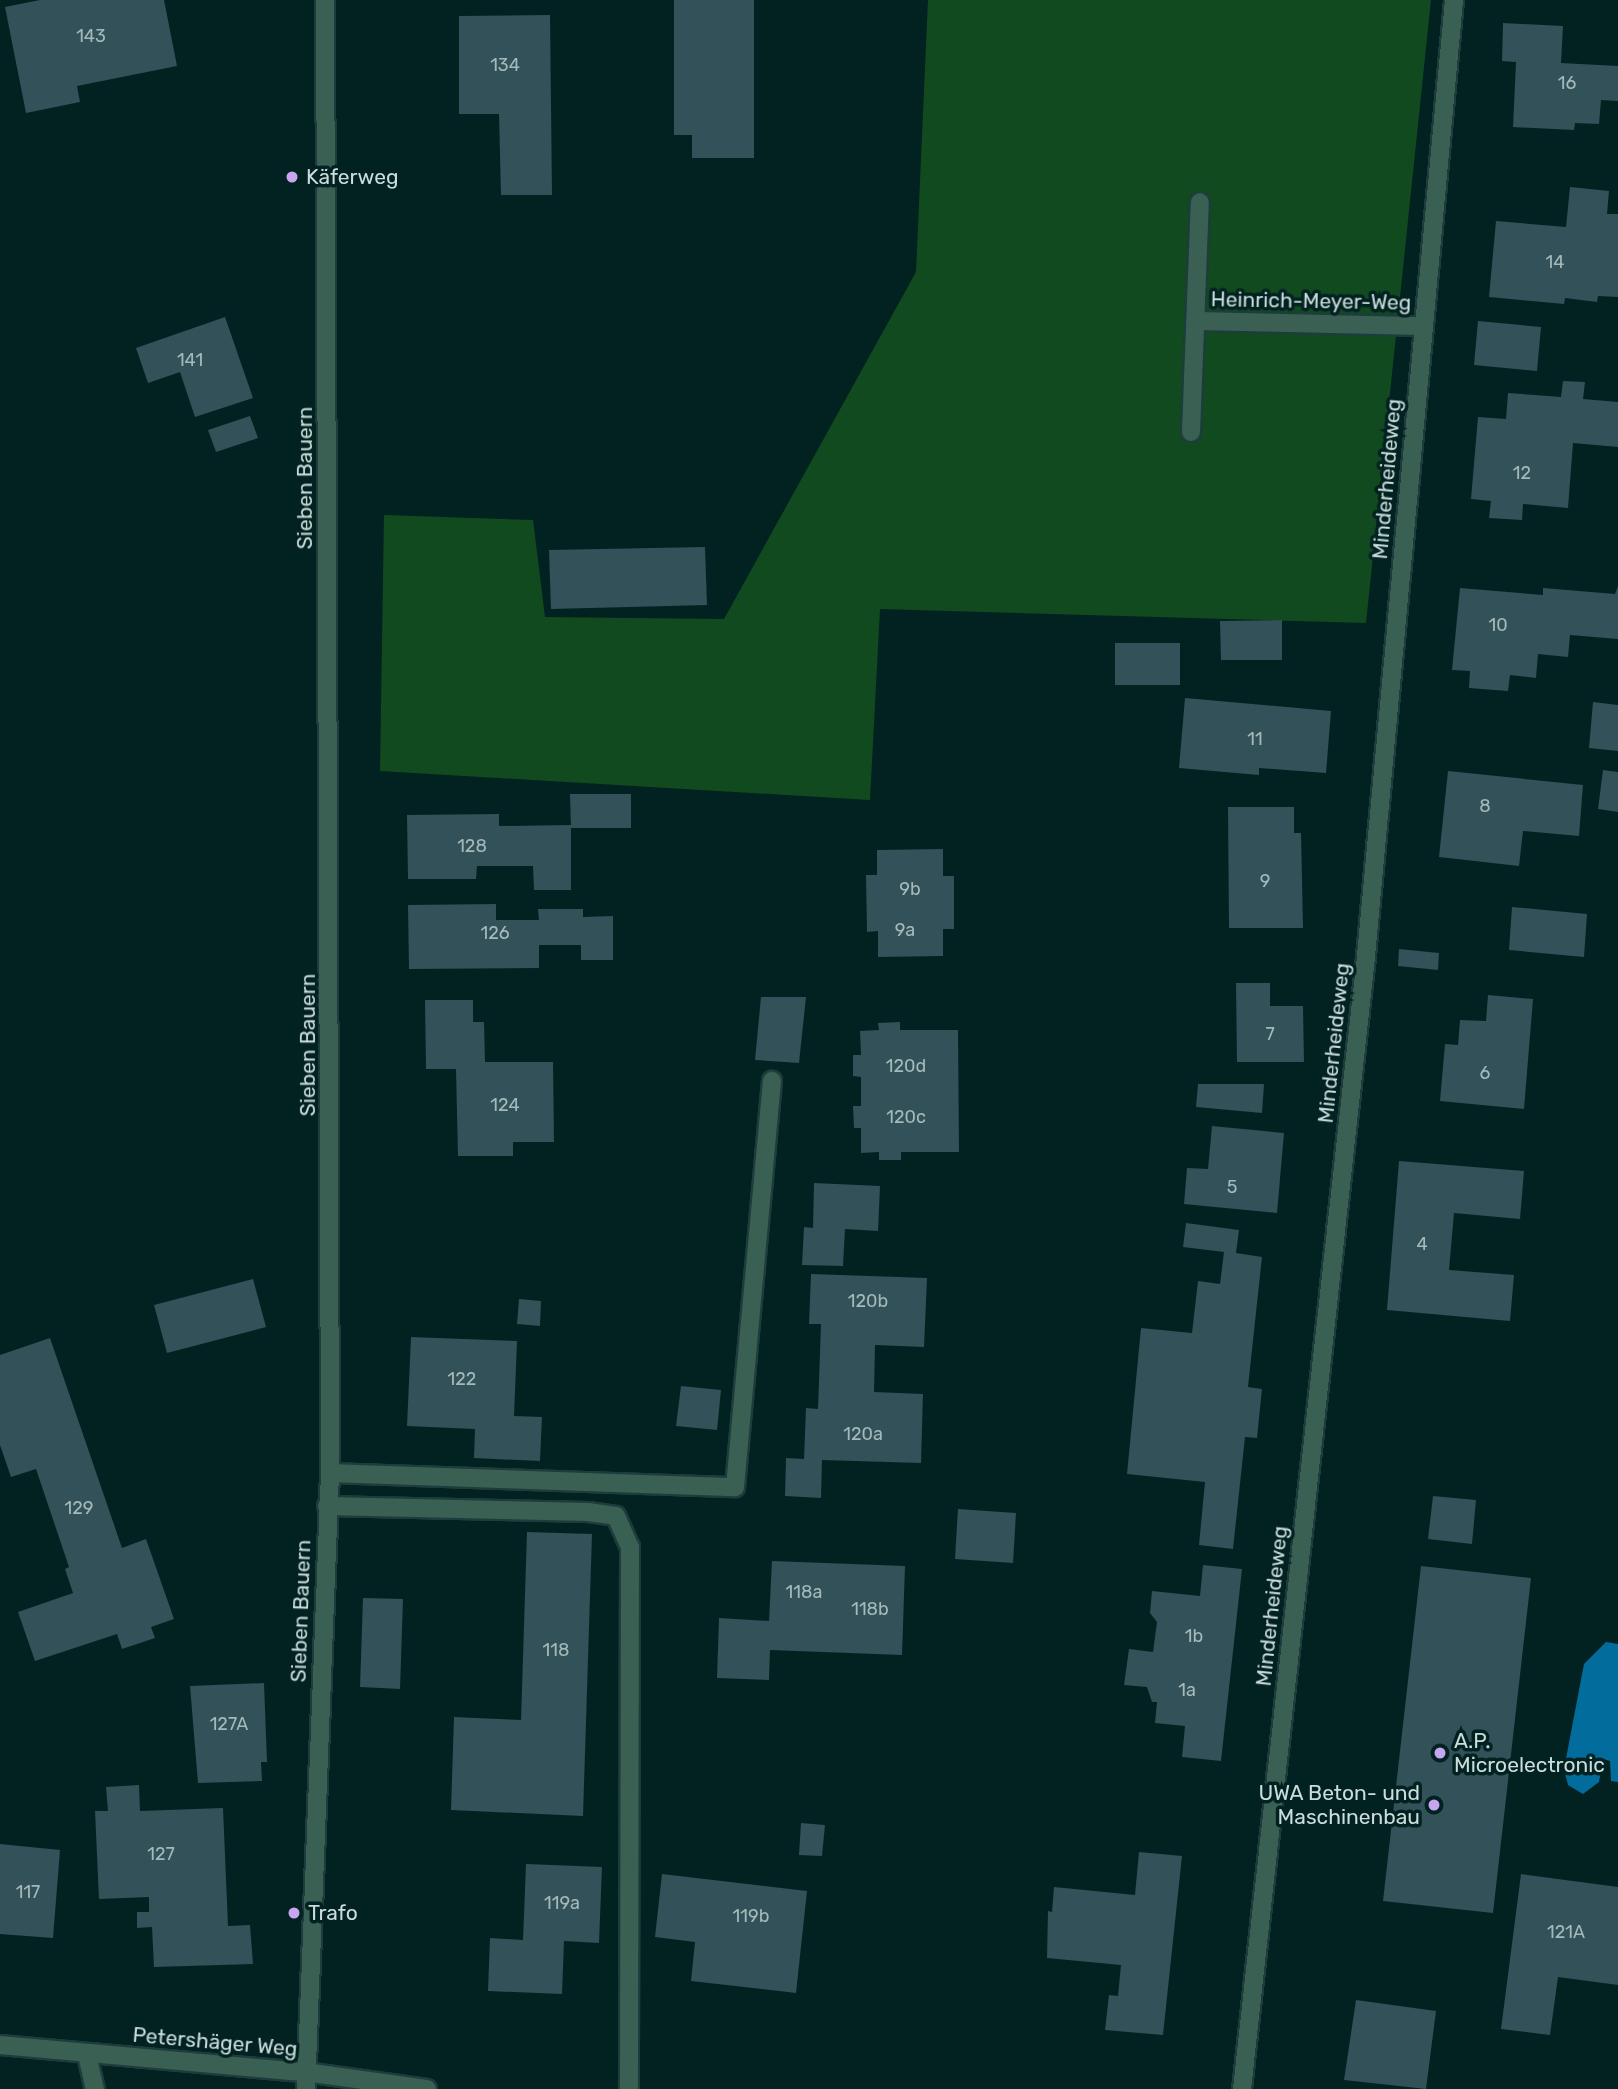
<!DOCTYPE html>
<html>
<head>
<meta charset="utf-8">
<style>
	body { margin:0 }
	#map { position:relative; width:1618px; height:2089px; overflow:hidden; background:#022221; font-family:Rubik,sans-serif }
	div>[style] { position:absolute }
	.green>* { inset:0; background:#124a1f }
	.water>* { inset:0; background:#026d9d }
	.building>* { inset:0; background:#325158 }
	.roads { filter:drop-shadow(2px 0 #1e3c3b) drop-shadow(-2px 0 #1e3c3b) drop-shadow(0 2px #1e3c3b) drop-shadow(0 -2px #1e3c3b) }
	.minor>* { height:18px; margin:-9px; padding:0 9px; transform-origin:9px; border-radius:9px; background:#396052 }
	.dots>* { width:19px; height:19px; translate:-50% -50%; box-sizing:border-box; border:4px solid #022221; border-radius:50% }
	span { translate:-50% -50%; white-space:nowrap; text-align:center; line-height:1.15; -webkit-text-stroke:7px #022221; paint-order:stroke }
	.number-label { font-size:18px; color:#a4b9ba }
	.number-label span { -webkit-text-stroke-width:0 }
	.poi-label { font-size:21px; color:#cadcdb }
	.left { translate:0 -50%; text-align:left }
	.right { translate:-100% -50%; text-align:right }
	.street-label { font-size:21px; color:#cadcdb }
</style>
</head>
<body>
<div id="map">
	<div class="green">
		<div style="clip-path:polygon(928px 0,1431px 0,1366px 623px,880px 609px,870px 800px,380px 771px,384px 515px,533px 520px,545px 617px,724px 619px,916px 272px)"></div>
	</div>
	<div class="water">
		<div style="clip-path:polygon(1606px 1642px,1618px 1644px,1618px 1782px,1611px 1781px,1610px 1761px,1603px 1759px,1599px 1782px,1583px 1794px,1568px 1785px,1564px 1769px,1584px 1664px)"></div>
	</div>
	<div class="building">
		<div style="clip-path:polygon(40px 0,164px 0,177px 66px,77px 86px,80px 102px,26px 113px,5px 7px)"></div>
		<div style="clip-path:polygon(674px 0,754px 0,754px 158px,692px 158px,692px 135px,674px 135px)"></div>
		<div style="clip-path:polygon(550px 15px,552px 195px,501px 195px,499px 114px,459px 114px,459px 16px)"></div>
		<div style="clip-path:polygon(1503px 23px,1563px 26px,1561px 63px,1618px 66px,1618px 101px,1601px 100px,1599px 124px,1575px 123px,1574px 130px,1513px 127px,1516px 62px,1502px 61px)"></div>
		<div style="clip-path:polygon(1570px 187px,1609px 191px,1607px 214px,1618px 214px,1618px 297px,1598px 296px,1597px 302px,1565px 298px,1564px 304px,1489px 297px,1496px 221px,1566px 227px)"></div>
		<div style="clip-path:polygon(225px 317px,253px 398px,195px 417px,180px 372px,148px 383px,136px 348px)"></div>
		<div style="clip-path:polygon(1478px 321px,1541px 327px,1537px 371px,1474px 365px)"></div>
		<div style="clip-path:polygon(1563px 381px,1585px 382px,1583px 399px,1618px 402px,1618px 447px,1573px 443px,1568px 508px,1523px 504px,1522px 520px,1489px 518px,1491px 501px,1471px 499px,1478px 417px,1506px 419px,1508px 393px,1561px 397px)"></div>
		<div style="clip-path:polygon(250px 416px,258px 438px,216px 452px,208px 430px)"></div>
		<div style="clip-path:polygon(705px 547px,707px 605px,551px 609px,549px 550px)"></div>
		<div style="clip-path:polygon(1618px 586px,1618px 639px,1570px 635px,1568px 657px,1538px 654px,1536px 678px,1510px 675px,1508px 691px,1469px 688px,1470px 671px,1452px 670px,1460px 588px,1543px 595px,1543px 588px,1615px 594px)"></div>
		<div style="clip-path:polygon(1282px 620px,1282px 660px,1221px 660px,1220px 621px)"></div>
		<div style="clip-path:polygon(1115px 643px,1180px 643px,1180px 685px,1115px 685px)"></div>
		<div style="clip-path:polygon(1185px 698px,1331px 711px,1326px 773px,1259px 768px,1259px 775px,1179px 768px)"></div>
		<div style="clip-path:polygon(1593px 702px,1618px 705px,1618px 751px,1589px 748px)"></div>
		<div style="clip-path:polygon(1603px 770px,1618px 772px,1618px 812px,1598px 809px)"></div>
		<div style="clip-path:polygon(1448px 771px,1583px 785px,1579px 836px,1523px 831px,1519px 866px,1439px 857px)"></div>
		<div style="clip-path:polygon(570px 794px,631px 794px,631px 828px,571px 828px)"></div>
		<div style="clip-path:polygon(1228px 807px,1294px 807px,1294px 833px,1301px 833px,1303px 928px,1229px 928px)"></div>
		<div style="clip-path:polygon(499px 814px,499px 826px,571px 825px,571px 890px,534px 890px,533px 866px,477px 866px,476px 879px,408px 879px,407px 815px)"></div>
		<div style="clip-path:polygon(943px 849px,943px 876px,954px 876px,954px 929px,943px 929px,943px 956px,878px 957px,878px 931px,867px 932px,866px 875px,877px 875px,877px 850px)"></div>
		<div style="clip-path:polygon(496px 904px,496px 920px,539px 920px,538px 909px,583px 909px,583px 917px,613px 916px,613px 960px,581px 960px,581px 945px,539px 945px,539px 968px,409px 969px,408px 905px)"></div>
		<div style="clip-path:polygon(1512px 907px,1587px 914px,1584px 957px,1509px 950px)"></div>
		<div style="clip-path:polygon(1399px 949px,1439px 953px,1438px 970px,1398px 966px)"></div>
		<div style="clip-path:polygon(1236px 983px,1270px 983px,1270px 1006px,1303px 1006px,1304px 1062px,1237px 1062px)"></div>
		<div style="clip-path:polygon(1488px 995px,1533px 999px,1524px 1109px,1440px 1101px,1445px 1044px,1458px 1045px,1460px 1020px,1486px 1021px)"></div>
		<div style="clip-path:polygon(761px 997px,806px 997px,799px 1063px,755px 1060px)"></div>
		<div style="clip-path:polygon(425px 1000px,473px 1000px,473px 1022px,484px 1022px,485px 1062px,553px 1062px,554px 1142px,513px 1142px,513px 1156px,458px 1156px,456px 1069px,426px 1069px)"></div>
		<div style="clip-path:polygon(900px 1022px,900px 1030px,958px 1030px,959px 1152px,901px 1152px,901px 1160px,879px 1160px,879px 1152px,861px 1153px,861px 1128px,854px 1128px,853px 1106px,861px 1106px,861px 1077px,853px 1076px,853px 1055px,861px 1055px,860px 1031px,879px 1030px,878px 1023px)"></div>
		<div style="clip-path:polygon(1198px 1084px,1264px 1084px,1262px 1113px,1196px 1107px)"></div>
		<div style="clip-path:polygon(1212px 1126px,1284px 1133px,1277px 1213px,1184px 1204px,1187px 1168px,1208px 1169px)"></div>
		<div style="clip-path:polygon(1399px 1161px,1524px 1171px,1520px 1219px,1454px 1213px,1449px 1270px,1514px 1275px,1510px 1321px,1387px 1310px)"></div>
		<div style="clip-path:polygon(814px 1183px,880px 1186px,878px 1231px,845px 1229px,843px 1266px,802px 1265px,804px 1227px,813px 1228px)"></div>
		<div style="clip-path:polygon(1186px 1223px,1239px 1230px,1236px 1253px,1262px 1257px,1248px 1387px,1262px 1389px,1257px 1438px,1245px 1437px,1233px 1549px,1199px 1545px,1205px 1482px,1127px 1474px,1141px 1328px,1192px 1333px,1198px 1281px,1220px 1284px,1224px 1252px,1183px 1247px)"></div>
		<div style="clip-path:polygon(811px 1274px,927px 1278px,924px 1347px,875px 1345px,874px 1392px,923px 1394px,921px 1463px,822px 1460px,821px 1498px,785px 1496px,786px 1458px,804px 1459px,806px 1408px,818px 1409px,821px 1324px,809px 1324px)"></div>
		<div style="clip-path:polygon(253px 1279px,266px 1327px,167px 1353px,154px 1305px)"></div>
		<div style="clip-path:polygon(519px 1299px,541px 1301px,540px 1326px,517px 1324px)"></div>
		<div style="clip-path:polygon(411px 1337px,517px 1341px,514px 1416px,542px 1417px,540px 1461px,474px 1458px,475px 1429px,407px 1426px)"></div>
		<div style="clip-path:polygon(50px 1338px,122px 1548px,146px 1539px,174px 1619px,151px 1627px,155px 1638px,122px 1649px,117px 1634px,35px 1661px,18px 1612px,73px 1593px,65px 1569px,69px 1567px,36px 1469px,11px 1477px,0 1445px,0 1355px)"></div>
		<div style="clip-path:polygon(681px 1386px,721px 1390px,717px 1430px,676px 1426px)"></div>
		<div style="clip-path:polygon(1433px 1496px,1476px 1500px,1472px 1544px,1428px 1539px)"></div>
		<div style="clip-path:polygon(958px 1509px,1016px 1513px,1013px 1563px,955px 1559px)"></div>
		<div style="clip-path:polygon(527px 1532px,592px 1534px,583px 1816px,451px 1810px,454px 1717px,521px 1720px)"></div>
		<div style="clip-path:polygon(772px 1561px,905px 1566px,902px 1655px,770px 1650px,769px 1680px,717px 1678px,719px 1618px,769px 1621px)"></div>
		<div style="clip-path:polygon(1203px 1565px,1242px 1569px,1221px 1761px,1182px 1757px,1185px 1726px,1155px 1723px,1157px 1702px,1152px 1702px,1147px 1687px,1124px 1685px,1129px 1649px,1153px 1652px,1157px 1622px,1150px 1613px,1152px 1591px,1200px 1596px)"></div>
		<div style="clip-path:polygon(1421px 1566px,1531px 1578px,1493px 1913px,1383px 1901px)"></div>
		<div style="clip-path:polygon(363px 1598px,403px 1599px,400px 1689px,360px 1687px)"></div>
		<div style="clip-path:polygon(264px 1683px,267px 1762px,261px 1762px,262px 1781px,198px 1783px,190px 1686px)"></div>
		<div style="clip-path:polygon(139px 1785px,140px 1811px,223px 1808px,228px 1926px,250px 1925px,253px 1964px,154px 1967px,152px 1927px,137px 1928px,137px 1912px,149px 1912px,149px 1897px,99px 1899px,95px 1811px,108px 1811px,106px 1787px)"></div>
		<div style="clip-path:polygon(801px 1823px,825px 1825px,822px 1856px,799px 1855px)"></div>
		<div style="clip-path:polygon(0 1844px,60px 1850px,53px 1938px,0 1934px)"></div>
		<div style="clip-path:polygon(1139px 1852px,1182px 1856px,1163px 2035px,1105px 2030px,1109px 1995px,1118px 1996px,1121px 1965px,1047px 1958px,1048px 1911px,1052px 1912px,1054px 1887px,1135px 1895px)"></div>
		<div style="clip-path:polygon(526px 1864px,602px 1867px,599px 1943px,564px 1941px,562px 1994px,488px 1991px,490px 1938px,523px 1940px)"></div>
		<div style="clip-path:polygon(662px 1874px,807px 1891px,796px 1993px,691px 1981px,695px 1942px,655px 1937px)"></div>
		<div style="clip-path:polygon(1521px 1874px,1618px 1887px,1618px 1985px,1558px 1977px,1550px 2035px,1501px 2029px)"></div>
		<div style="clip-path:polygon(1356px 2000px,1436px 2011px,1426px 2089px,1344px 2080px)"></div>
	</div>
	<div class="roads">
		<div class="minor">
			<div style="left:1196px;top:321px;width:228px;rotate:1.3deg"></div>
			<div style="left:1191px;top:432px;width:230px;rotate:-87.8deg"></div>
			<div style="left:330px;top:1473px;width:405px;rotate:2deg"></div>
			<div style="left:735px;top:1487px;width:408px;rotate:-84.8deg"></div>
			<div style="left:327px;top:1506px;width:261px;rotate:1.3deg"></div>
			<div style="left:588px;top:1512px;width:28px;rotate:8deg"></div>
			<div style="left:616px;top:1516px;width:34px;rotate:66deg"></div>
			<div style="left:630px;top:1547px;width:542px;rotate:90.11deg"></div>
			<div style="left:0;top:2045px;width:306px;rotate:5.1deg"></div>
			<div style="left:305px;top:2072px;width:123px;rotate:7.9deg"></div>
			<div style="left:87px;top:2055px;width:35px;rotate:77deg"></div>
			<div style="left:306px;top:2089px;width:616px;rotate:-87.77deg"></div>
			<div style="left:330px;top:1473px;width:1473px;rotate:-90.19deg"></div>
			<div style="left:1242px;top:2089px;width:1140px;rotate:-83.75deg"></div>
			<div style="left:1366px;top:956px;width:960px;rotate:-84.74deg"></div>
		</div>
	</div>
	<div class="dots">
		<div style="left:292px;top:177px;background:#c7a6ef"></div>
		<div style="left:1440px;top:1753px;background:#c7a6ef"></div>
		<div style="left:1434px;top:1805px;background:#c7a6ef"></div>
		<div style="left:294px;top:1913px;background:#c7a6ef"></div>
	</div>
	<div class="number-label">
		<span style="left:91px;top:36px">143</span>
		<span style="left:505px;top:65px">134</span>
		<span style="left:1567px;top:83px">16</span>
		<span style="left:1555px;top:262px">14</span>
		<span style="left:190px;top:360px">141</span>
		<span style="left:1522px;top:473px">12</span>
		<span style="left:1498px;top:625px">10</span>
		<span style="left:1255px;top:739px">11</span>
		<span style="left:1485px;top:806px">8</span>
		<span style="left:472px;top:846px">128</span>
		<span style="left:1265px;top:881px">9</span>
		<span style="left:910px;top:889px">9b</span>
		<span style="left:905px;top:930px">9a</span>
		<span style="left:495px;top:933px">126</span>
		<span style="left:1270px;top:1034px">7</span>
		<span style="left:906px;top:1066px">120d</span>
		<span style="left:1485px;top:1073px">6</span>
		<span style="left:505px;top:1105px">124</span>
		<span style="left:906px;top:1117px">120c</span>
		<span style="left:1232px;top:1187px">5</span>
		<span style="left:1422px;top:1244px">4</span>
		<span style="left:868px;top:1301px">120b</span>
		<span style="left:462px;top:1379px">122</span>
		<span style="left:863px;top:1434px">120a</span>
		<span style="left:79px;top:1508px">129</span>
		<span style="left:804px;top:1592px">118a</span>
		<span style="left:870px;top:1609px">118b</span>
		<span style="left:1194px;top:1636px">1b</span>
		<span style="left:556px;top:1650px">118</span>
		<span style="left:1187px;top:1690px">1a</span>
		<span style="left:229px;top:1724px">127A</span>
		<span style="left:161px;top:1854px">127</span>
		<span style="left:28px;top:1892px">117</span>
		<span style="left:562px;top:1903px">119a</span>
		<span style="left:751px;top:1916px">119b</span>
		<span style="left:1566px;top:1932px">121A</span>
	</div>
	<div class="poi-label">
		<span class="left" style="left:306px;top:177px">Käferweg</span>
		<span class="left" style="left:1454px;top:1753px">A.P.<br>Microelectronic</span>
		<span class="right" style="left:1420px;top:1805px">UWA Beton- und<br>Maschinenbau</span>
		<span class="left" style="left:308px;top:1913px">Trafo</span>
	</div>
	<div class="street-label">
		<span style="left:1311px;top:301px;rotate:1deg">Heinrich-Meyer-Weg</span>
		<span style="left:305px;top:478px;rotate:-90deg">Sieben Bauern</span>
		<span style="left:1387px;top:479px;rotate:-85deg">Minderheideweg</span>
		<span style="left:1334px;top:1043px;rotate:-84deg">Minderheideweg</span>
		<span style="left:308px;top:1045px;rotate:-90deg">Sieben Bauern</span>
		<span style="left:1272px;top:1606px;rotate:-84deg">Minderheideweg</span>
		<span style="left:301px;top:1611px;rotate:-88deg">Sieben Bauern</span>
		<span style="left:215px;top:2042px;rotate:5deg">Petershäger Weg</span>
	</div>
</div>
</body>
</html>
